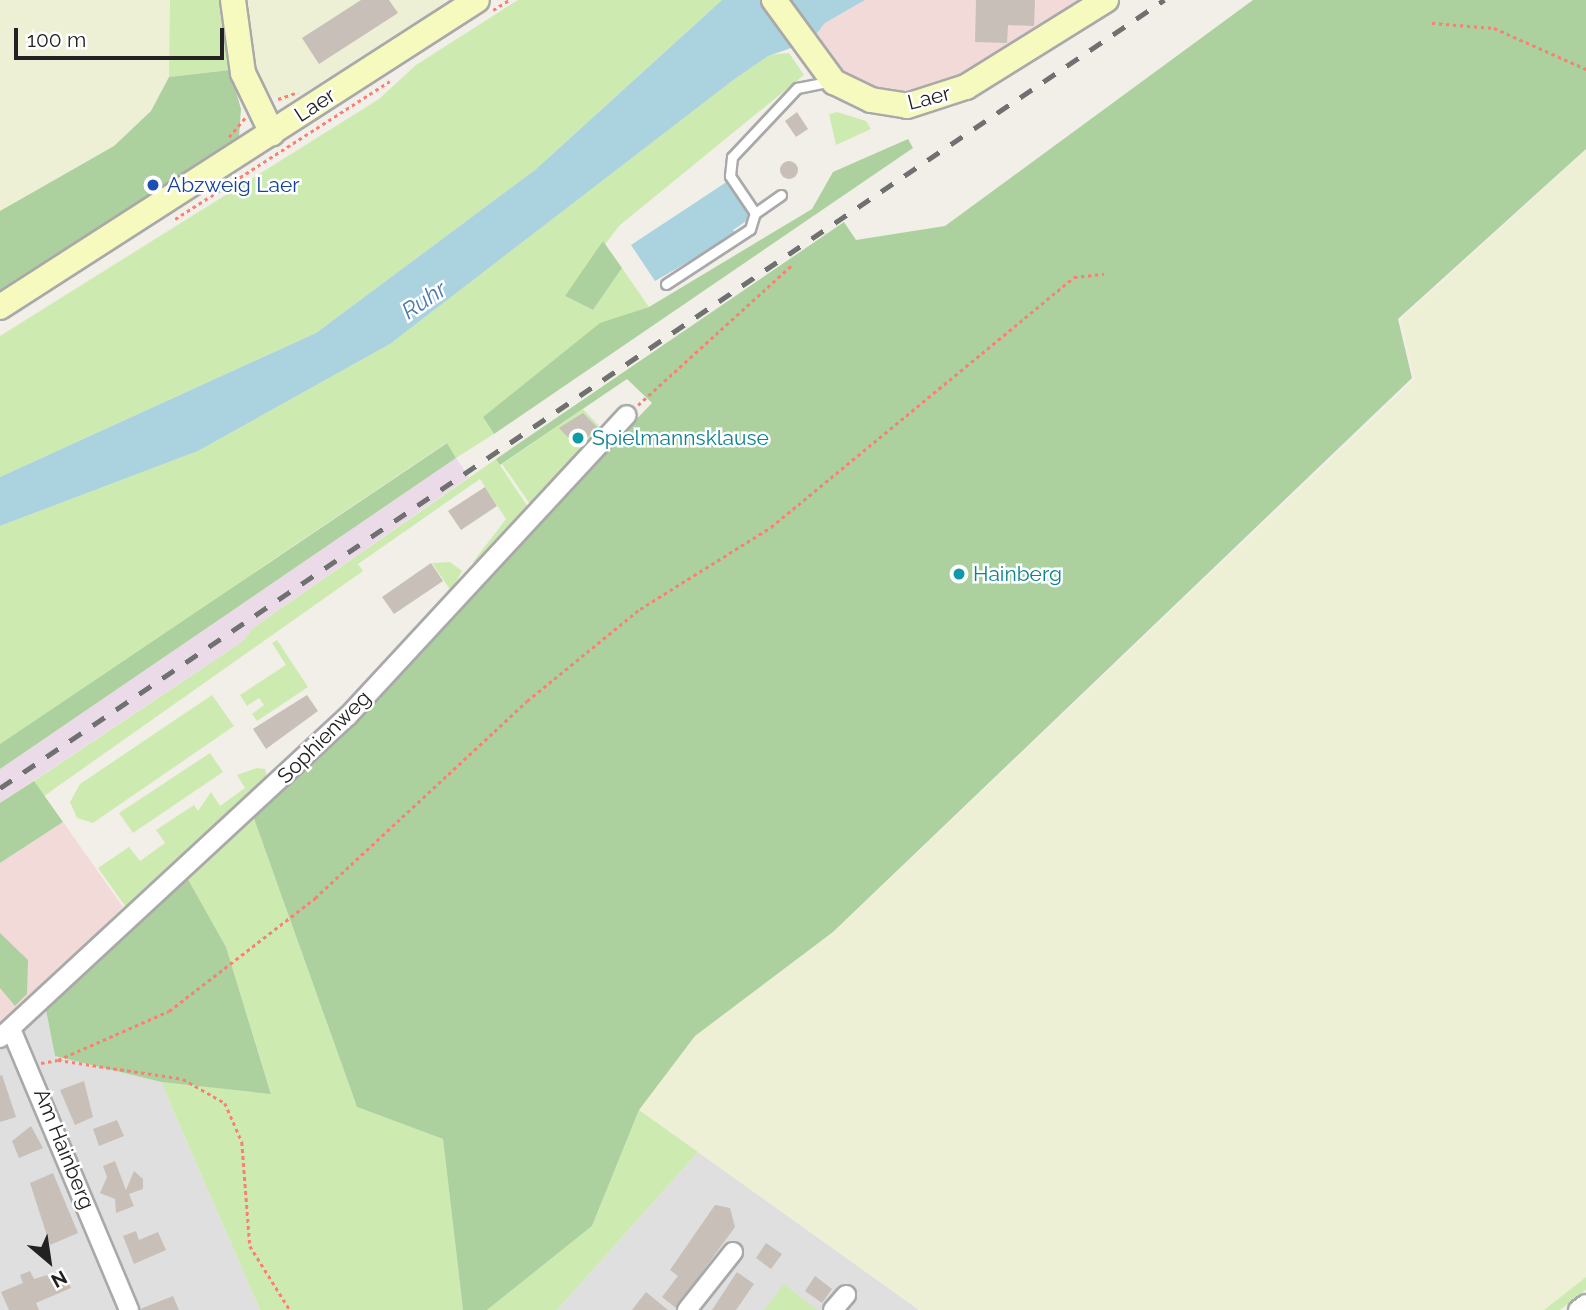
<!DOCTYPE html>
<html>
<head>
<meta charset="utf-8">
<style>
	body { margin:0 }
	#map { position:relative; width:1586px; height:1310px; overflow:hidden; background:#f2efe9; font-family:Raleway,sans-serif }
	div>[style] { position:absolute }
	.residential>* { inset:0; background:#e0dfdf }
	.commercial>* { inset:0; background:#f2dad9 }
	.industrial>* { inset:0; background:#ebdbe8 }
	.farmland>* { inset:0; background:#eef0d5 }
	.grass>* { inset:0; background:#cdebb0 }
	.forest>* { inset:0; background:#add19e }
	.water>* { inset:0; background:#aad3df }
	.building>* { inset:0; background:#c7bfb8 }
	.round { border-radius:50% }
	.path>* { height:2.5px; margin-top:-1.25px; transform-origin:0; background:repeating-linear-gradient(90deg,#fa8072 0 3.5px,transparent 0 7px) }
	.roads { filter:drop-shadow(2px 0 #a9a9a9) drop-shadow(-2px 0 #a9a9a9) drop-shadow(0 2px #a9a9a9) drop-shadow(0 -2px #a9a9a9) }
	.lane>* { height:9px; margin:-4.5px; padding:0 4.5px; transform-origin:4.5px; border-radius:4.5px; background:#fff }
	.street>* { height:18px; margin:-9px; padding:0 9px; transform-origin:9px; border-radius:9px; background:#fff }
	.secondary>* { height:24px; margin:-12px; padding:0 12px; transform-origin:12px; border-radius:12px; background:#f7fabf }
	.rail>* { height:4.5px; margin-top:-2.25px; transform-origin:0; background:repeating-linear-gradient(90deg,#707070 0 14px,transparent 0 28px) }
	.dots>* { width:19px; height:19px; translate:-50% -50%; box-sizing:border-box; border:4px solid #fff; border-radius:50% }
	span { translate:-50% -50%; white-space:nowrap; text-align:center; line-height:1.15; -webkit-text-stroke:5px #fff; paint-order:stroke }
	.street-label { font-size:21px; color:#222 }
	.transit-label { font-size:21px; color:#164399 }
	.left { translate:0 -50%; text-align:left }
	.culture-label { font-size:21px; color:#0d838f }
	.water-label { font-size:23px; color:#4a7aab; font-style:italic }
	.north { position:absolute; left:14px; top:1226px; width:70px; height:70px; -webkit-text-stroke:5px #fff; paint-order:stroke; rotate:151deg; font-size:19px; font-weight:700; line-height:28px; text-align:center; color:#222 }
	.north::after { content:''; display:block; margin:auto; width:24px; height:32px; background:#222; clip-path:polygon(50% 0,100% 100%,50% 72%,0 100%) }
	.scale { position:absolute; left:14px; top:28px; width:210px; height:32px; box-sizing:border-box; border:4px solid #222; border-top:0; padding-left:9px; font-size:21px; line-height:24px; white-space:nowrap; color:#222; -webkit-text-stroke:5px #fff; paint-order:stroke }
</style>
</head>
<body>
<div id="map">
	<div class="residential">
		<div style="clip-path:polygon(45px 1005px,55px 1056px,161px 1082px,260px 1310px,0 1310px,0 1047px)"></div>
		<div style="clip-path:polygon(698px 1152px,919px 1310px,557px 1310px)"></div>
	</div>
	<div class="commercial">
		<div style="clip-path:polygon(865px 0,1092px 0,963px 81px,890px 97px,833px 71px,811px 41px,825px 23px)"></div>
		<div style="clip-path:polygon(63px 822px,123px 907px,0 1029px,0 863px)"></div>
	</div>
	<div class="industrial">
		<div style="clip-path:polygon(456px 458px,469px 477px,253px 628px,242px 642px,0 803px,0 769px)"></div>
	</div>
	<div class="farmland">
		<div style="clip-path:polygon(0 0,170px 0,170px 57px,169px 77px,151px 111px,114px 146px,0 211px)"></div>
		<div style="clip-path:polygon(240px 0,443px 0,446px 6px,287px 103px,267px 94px,252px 65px)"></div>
		<div style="clip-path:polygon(1586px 150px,1586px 1277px,1544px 1310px,920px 1310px,639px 1110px,695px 1036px,833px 933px,1415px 379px,1400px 320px)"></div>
	</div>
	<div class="grass">
		<div style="clip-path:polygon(170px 0,225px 0,230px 70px,169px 77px)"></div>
		<div style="clip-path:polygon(518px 0,722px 0,535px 170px,316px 333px,0 477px,0 336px,379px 99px,416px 65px)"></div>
		<div style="clip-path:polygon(789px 53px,804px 75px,620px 225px,565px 296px,593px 310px,622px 268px,649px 307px,600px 324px,483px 417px,494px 434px,456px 458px,446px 443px,0 744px,0 526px,198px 451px,390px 344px,736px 78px,768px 55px)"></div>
		<div style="clip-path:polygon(837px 112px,866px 121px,871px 129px,836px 145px,829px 114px)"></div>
		<div style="clip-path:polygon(583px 409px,603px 430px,530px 504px,502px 464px)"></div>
		<div style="clip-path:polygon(496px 459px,528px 507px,480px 561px,473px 562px,506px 519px,480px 479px,358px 564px,363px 571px,44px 796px,34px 781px,242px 642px,253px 628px)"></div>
		<div style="clip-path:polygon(450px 562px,462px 571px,451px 591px,432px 563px)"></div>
		<div style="clip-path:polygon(277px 640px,308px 687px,257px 721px,252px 714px,264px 705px,259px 698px,247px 706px,240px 695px,286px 665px,272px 643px)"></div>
		<div style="clip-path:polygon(212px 695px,234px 726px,93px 823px,77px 818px,70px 802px,80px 784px)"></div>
		<div style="clip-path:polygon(210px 753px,223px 772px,133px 833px,119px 813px)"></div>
		<div style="clip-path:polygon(257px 768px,265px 769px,268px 781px,130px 913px,98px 868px,129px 847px,140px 861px,165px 843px,156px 830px,194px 805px,198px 811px,211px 792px,220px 806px,245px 788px,237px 775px)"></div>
		<div style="clip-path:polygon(253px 816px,357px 1107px,443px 1139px,463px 1310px,260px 1310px,161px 1082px,271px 1093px,226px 947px,184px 872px)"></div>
		<div style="clip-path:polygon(639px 1110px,698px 1152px,557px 1310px,487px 1310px,592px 1226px)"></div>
		<div style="clip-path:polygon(1586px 1277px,1586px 1290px,1560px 1310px,1544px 1310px)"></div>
		<div style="clip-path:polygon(784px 1284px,817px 1310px,764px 1310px)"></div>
	</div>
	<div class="forest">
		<div style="clip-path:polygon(1253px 0,1586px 0,1586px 149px,1398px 319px,1412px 378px,833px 932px,695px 1036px,639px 1110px,592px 1226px,487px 1310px,463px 1310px,443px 1139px,357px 1107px,253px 816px,652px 403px,627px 379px,500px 465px,496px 459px,844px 222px,856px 240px,945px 226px)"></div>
		<div style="clip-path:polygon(230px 70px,241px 109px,239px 137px,0 299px,0 211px,114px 146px,151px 111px,169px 77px)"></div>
		<div style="clip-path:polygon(908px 139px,913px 148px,494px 434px,483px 417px,600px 323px,649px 307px,812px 209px,833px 172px)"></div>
		<div style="clip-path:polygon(603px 241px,622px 268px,593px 310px,565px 296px)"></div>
		<div style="clip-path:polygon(447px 443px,456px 458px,0 769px,0 744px)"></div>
		<div style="clip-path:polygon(34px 781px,63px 822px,0 863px,0 803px)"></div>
		<div style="clip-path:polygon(184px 872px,226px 947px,271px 1094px,161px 1082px,55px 1056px,45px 1005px)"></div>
		<div style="clip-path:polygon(0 933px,28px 960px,27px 994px,15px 1006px,0 988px)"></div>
	</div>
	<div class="water">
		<div style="clip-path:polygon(722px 0,865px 0,825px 23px,811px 41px,768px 56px,736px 78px,390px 344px,198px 451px,0 526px,0 477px,316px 333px,535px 170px)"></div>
		<div style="clip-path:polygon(728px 181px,752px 217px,733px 230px,736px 234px,655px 281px,631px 245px)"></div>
	</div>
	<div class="building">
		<div style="clip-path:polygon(361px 0,389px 0,398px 13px,319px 64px,302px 38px)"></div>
		<div style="clip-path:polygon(976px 0,1035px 0,1034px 26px,1008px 25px,1007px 43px,975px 42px)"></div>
		<div style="clip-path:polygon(797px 112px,808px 129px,796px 137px,785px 121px)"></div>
		<div class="round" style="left:780px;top:161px;width:18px;height:18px"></div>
		<div style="clip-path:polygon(583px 413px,597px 427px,578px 448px,559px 428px)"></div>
		<div style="clip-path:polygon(485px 487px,497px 506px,461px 530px,448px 511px)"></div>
		<div style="clip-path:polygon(431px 563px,443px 581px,394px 614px,382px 597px)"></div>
		<div style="clip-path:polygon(307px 695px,318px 711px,266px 749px,253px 729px)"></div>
		<div style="clip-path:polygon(2px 1075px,16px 1117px,0 1122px,0 1076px)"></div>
		<div style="clip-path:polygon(84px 1081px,93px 1117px,75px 1125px,60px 1090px)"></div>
		<div style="clip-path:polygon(117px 1120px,124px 1136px,99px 1146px,93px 1129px)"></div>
		<div style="clip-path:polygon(31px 1126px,43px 1148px,19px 1158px,12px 1141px)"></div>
		<div style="clip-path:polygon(115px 1161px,126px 1190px,134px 1171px,143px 1179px,143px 1189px,129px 1194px,134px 1206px,116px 1213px,115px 1199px,100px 1193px,107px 1177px,103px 1166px)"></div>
		<div style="clip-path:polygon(53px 1173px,78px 1233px,50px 1245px,30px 1183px)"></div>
		<div style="clip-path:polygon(715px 1205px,730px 1208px,735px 1227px,676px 1308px,662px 1297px,678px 1276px,670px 1270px)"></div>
		<div style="clip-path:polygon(136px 1231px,139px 1240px,158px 1232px,166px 1250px,134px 1264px,123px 1236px)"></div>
		<div style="clip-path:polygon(766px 1243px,782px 1254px,771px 1269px,756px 1258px)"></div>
		<div style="clip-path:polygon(30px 1271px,34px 1279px,54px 1273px,57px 1282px,67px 1278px,71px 1288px,36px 1303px,39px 1310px,9px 1310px,1px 1292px,23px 1283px,20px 1275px)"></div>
		<div style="clip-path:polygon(737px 1272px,754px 1284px,736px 1310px,712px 1310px)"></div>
		<div style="clip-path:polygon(815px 1276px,832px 1289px,822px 1303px,805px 1291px)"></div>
		<div style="clip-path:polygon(646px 1292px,668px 1310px,632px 1310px)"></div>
		<div style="clip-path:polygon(173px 1296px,179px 1310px,140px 1310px,140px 1309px)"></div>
	</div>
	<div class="path">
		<div style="left:493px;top:10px;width:19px;rotate:-32deg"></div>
		<div style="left:1432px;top:23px;width:62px;rotate:4.6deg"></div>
		<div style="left:1494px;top:28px;width:101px;rotate:24deg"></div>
		<div style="left:278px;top:99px;width:21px;rotate:-19deg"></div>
		<div style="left:229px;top:137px;width:25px;rotate:-50deg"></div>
		<div style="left:175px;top:219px;width:255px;rotate:-32.7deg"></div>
		<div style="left:638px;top:405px;width:207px;rotate:-42.3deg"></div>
		<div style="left:58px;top:1060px;width:121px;rotate:-23.8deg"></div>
		<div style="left:169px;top:1011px;width:185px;rotate:-37.7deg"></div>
		<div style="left:315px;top:898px;width:289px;rotate:-42.9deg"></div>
		<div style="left:527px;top:701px;width:146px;rotate:-39.2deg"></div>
		<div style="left:640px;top:609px;width:155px;rotate:-32deg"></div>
		<div style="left:771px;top:527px;width:393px;rotate:-39.5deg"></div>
		<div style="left:1074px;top:277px;width:30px;rotate:-6deg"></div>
		<div style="left:41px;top:1063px;width:17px;rotate:-10deg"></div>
		<div style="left:58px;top:1060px;width:126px;rotate:8.6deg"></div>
		<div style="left:183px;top:1079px;width:48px;rotate:29.7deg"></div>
		<div style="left:225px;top:1103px;width:43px;rotate:66.4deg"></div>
		<div style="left:242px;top:1142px;width:104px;rotate:85.6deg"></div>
		<div style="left:250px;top:1246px;width:75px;rotate:58deg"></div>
	</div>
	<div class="roads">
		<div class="lane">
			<div style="left:781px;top:195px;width:32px;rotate:145deg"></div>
			<div style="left:755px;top:213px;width:45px;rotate:-124deg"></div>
			<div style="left:730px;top:176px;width:19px;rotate:-84deg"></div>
			<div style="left:732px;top:157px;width:95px;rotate:-46.7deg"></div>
			<div style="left:797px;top:88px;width:33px;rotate:-11deg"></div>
			<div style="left:666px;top:284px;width:100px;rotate:-33.2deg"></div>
			<div style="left:750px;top:229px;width:17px;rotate:-73deg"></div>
		</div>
		<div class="street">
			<div style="left:11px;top:1029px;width:305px;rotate:67.2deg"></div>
			<div style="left:0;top:1038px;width:474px;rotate:-42.8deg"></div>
			<div style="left:348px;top:716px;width:410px;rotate:-47.2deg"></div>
			<div style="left:687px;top:1310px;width:74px;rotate:-51.6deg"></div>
			<div style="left:833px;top:1310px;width:20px;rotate:-49deg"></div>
			<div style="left:1578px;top:1310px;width:10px;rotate:-37deg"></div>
		</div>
		<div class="secondary">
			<div style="left:233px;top:0;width:74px;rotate:82.2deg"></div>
			<div style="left:243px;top:73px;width:67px;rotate:64.2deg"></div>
			<div style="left:774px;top:0;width:102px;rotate:53.8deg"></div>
			<div style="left:834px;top:82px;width:41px;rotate:25.9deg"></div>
			<div style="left:871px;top:100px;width:36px;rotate:9deg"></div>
			<div style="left:907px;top:106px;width:62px;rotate:-17.9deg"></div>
			<div style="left:966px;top:87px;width:165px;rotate:-31.9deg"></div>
			<div style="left:0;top:307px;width:567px;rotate:-32.77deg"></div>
		</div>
	</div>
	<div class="rail">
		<div style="left:0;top:788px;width:1406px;rotate:-34.1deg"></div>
	</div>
	<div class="dots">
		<div style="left:153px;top:185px;background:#1a4fb4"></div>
		<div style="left:578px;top:438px;background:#0f9aa8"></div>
		<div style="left:959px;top:574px;background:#0f9aa8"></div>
	</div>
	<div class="street-label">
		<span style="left:929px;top:98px;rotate:-14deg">Laer</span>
		<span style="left:315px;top:105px;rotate:-33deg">Laer</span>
		<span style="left:324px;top:737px;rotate:-45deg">Sophienweg</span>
		<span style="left:64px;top:1149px;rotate:68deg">Am Hainberg</span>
	</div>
	<div class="transit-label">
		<span class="left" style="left:167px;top:185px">Abzweig Laer</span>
	</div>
	<div class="culture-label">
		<span class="left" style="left:592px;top:438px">Spielmannsklause</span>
		<span class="left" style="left:973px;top:574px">Hainberg</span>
	</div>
	<div class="water-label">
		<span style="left:424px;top:300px;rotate:-34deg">Ruhr</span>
	</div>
	<div class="north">N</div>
	<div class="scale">100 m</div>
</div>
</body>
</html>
